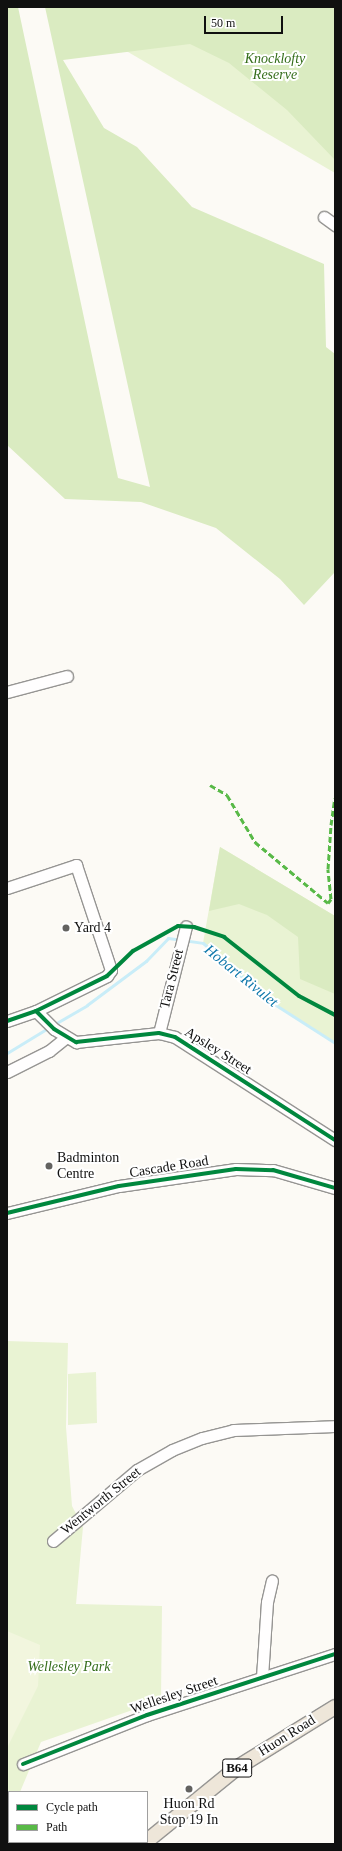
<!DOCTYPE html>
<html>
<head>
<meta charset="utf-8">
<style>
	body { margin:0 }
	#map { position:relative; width:342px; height:1851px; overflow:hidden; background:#fcfaf5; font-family:Georgia,serif }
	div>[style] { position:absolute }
	.green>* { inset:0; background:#e9f3d3 }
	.forest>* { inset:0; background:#daebc1 }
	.pitch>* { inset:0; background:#f2f6de }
	.stream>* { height:3px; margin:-1.5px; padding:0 1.5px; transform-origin:1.5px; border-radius:1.5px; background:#c9edf8 }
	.roads { filter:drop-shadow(1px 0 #969593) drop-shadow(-1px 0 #969593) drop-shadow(0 1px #969593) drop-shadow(0 -1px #969593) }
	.minor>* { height:11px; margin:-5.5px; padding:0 5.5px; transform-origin:5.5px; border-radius:5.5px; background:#fffefe }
	.major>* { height:14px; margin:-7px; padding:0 7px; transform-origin:7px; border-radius:7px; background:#eee6d9 }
	.quiet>* { height:3px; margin-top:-1.5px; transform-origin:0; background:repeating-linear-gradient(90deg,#58b947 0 6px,transparent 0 9px) }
	.cycleway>* { height:4px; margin:-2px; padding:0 2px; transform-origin:2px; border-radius:2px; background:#00873e }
	.dots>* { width:11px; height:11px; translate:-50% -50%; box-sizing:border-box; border:2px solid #fff; border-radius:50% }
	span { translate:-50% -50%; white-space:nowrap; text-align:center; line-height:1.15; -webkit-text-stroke:4px #fff; paint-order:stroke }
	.shield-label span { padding:1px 3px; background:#fff; border:1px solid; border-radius:3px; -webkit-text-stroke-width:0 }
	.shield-label { font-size:13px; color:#101010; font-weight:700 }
	.park-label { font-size:14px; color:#346d1a; font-style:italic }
	.poi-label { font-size:14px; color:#101010 }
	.left { translate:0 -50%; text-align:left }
	.street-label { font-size:14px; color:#101010 }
	.water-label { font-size:15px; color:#0f78ab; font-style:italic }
	.frame { position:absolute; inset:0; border:8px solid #101010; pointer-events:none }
	.legend { position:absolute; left:8px; top:1791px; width:140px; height:52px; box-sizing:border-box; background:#fff; border:1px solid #9f9f9f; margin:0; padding:5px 7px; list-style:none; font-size:12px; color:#101010 }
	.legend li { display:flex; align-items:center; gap:8px; height:20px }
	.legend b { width:20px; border:1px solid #9f9f9f }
	.scale { position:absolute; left:204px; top:16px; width:79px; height:18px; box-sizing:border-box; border:2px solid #101010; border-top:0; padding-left:5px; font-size:12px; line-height:14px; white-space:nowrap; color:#101010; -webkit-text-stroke:3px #fff; paint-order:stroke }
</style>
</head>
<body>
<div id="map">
	<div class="green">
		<div style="clip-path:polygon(51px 7px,335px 7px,335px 173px)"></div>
		<div style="clip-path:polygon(220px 847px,335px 916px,335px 1043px,271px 1002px,203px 943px)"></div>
		<div style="clip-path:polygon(7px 1341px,68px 1343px,66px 1427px,72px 1506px,83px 1527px,76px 1604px,162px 1606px,161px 1700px,41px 1742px,20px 1792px,9px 1792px,7px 1836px)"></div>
		<div style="clip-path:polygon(96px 1372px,97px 1423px,68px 1425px,68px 1374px)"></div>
	</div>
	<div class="forest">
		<div style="clip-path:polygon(7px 7px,18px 7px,118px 478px,150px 487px,45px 7px,335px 7px,335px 160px,287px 110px,229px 63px,190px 44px,63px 60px,104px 128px,137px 147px,192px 207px,324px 264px,326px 347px,335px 354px,335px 572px,304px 605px,280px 579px,216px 528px,141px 502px,65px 499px,7px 445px)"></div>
		<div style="clip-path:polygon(220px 847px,335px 916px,335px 994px,300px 979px,298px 937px,267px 915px,239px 904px,209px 911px)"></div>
	</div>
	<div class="pitch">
		<div style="clip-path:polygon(7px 1631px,40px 1645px,38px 1686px,7px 1748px)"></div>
	</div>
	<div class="stream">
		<div style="left:53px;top:1025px;width:39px;rotate:-30deg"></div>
		<div style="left:87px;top:1005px;width:74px;rotate:-36.7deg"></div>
		<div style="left:146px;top:961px;width:32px;rotate:-46deg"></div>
		<div style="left:168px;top:938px;width:35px;rotate:8deg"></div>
		<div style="left:203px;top:943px;width:90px;rotate:40.9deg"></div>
		<div style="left:271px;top:1002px;width:76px;rotate:32.6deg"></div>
		<div style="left:7px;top:1053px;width:48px;rotate:-31.4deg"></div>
	</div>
	<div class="roads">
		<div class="minor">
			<div style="left:324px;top:217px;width:14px;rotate:36deg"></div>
			<div style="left:7px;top:692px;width:62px;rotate:-14.9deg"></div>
			<div style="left:7px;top:888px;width:73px;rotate:-18.4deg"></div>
			<div style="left:76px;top:865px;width:111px;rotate:71.6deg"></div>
			<div style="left:111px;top:970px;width:7px;rotate:124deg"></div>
			<div style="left:107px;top:976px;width:79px;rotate:153.8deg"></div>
			<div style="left:36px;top:1011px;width:31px;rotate:161deg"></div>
			<div style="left:36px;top:1011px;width:25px;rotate:45deg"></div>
			<div style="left:54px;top:1029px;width:26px;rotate:31deg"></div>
			<div style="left:76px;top:1042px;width:83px;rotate:-6.2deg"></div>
			<div style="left:159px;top:1033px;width:16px;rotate:14deg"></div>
			<div style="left:175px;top:1037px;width:190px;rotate:32.8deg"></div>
			<div style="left:159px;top:1033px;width:110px;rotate:-75.8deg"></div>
			<div style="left:7px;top:1072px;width:47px;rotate:-26.6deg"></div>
			<div style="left:49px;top:1051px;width:22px;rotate:-39deg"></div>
			<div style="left:7px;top:1213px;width:115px;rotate:-13.6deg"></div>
			<div style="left:119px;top:1186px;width:118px;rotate:-8.3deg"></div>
			<div style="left:236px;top:1169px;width:37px;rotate:2deg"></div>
			<div style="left:273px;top:1170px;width:65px;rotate:16.2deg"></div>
			<div style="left:53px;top:1541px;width:110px;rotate:-40.2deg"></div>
			<div style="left:137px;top:1470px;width:40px;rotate:-29.7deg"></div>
			<div style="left:172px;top:1450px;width:32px;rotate:-22deg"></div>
			<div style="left:202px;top:1438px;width:32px;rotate:-14deg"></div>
			<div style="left:233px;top:1430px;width:102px;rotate:-2.2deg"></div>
			<div style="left:262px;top:1677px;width:75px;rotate:-86.2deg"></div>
			<div style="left:267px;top:1602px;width:22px;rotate:-77deg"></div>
			<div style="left:23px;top:1764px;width:133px;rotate:-21.6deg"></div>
			<div style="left:147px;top:1715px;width:198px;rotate:-18deg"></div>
		</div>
		<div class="major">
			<div style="left:147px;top:1841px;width:117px;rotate:-39.1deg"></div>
			<div style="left:238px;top:1767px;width:114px;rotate:-31.7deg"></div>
		</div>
	</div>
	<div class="quiet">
		<div style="left:210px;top:785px;width:20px;rotate:30deg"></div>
		<div style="left:227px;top:795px;width:55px;rotate:59.2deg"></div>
		<div style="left:255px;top:842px;width:95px;rotate:39.9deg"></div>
		<div style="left:328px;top:903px;width:5px;rotate:-53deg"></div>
		<div style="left:331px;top:899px;width:30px;rotate:-96deg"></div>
		<div style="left:328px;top:869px;width:44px;rotate:-86.1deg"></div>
		<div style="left:331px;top:825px;width:27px;rotate:-82deg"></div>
	</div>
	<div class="cycleway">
		<div style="left:36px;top:1011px;width:25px;rotate:45deg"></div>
		<div style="left:54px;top:1029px;width:26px;rotate:31deg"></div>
		<div style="left:76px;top:1042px;width:83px;rotate:-6.2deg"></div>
		<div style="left:159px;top:1033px;width:16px;rotate:14deg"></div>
		<div style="left:175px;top:1037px;width:190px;rotate:32.8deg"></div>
		<div style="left:7px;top:1021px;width:31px;rotate:-19deg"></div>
		<div style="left:36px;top:1011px;width:79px;rotate:-26.2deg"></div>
		<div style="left:107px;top:976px;width:36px;rotate:-44deg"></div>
		<div style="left:133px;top:951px;width:51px;rotate:-29.1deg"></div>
		<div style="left:178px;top:926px;width:16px;rotate:4deg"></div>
		<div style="left:194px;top:927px;width:32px;rotate:18deg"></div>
		<div style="left:224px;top:937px;width:95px;rotate:38.2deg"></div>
		<div style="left:299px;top:996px;width:41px;rotate:27.8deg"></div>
		<div style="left:7px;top:1213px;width:115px;rotate:-13.6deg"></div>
		<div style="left:119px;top:1186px;width:118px;rotate:-8.3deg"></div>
		<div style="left:236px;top:1169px;width:37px;rotate:2deg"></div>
		<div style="left:273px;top:1170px;width:65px;rotate:16.2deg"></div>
		<div style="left:23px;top:1764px;width:133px;rotate:-21.6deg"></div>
		<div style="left:147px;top:1715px;width:198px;rotate:-18deg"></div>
	</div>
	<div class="dots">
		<div style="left:66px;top:928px;background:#636260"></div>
		<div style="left:49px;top:1166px;background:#636260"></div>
		<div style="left:189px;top:1789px;background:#636260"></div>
	</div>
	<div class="shield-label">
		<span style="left:237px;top:1768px">B64</span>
	</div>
	<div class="park-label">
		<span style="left:275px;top:67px">Knocklofty<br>Reserve</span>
		<span style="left:69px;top:1667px">Wellesley Park</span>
	</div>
	<div class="poi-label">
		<span class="left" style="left:74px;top:928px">Yard 4</span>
		<span class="left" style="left:57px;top:1166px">Badminton<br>Centre</span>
		<span style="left:189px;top:1812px">Huon Rd<br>Stop 19 In</span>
	</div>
	<div class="street-label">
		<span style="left:172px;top:979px;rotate:-76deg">Tara Street</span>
		<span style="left:218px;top:1051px;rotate:32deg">Apsley Street</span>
		<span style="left:169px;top:1167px;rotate:-9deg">Cascade Road</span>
		<span style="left:101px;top:1501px;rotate:-39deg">Wentworth Street</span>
		<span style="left:174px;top:1695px;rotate:-19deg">Wellesley Street</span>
		<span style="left:287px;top:1736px;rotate:-32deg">Huon Road</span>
	</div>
	<div class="water-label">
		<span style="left:241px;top:976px;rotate:39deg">Hobart Rivulet</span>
	</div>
	<div class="frame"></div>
	<ul class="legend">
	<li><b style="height:5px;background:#00873e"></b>Cycle path</li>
	<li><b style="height:5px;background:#58b947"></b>Path</li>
	</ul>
	<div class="scale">50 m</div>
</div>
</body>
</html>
